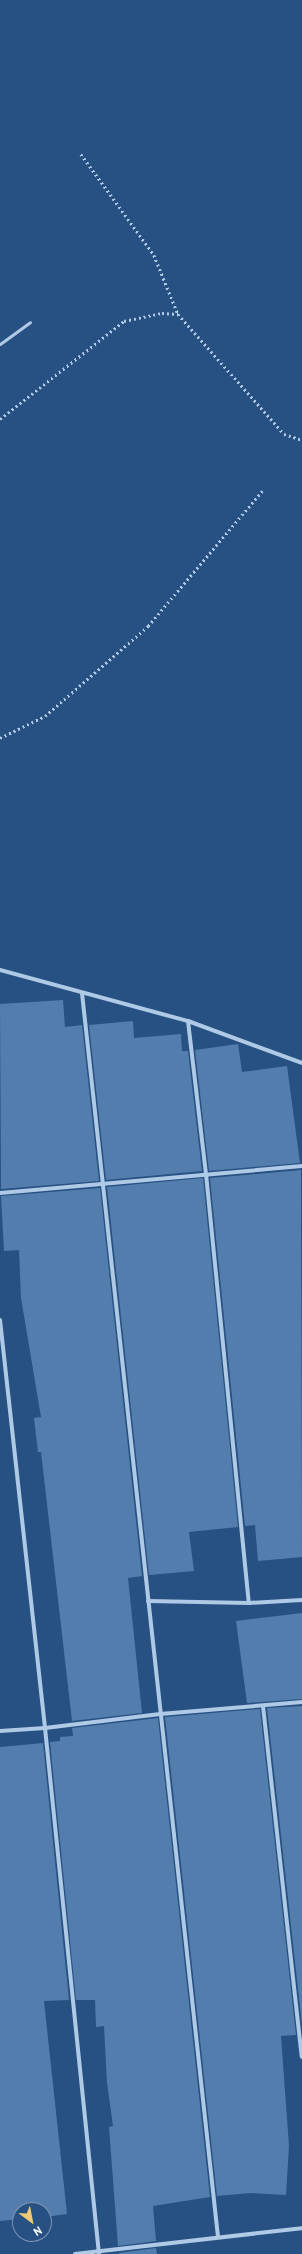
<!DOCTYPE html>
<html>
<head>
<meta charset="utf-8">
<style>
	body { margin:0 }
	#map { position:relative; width:302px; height:2254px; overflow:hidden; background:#275182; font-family:"PT Sans",sans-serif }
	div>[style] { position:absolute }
	.building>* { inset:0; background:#537dac }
	.path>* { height:2.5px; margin-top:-1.25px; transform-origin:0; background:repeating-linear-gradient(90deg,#afcae6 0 2px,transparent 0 5px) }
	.service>* { height:3px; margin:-1.5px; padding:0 1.5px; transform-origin:1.5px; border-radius:1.5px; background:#afcae6 }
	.minor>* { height:4px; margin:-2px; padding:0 2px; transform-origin:2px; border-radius:2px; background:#afcae6 }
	span { translate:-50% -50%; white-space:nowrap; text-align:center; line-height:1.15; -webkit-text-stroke:3px #275182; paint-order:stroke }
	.north { position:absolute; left:12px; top:2202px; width:40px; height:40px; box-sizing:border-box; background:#275182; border:1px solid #7d97b4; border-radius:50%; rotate:148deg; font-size:11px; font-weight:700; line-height:16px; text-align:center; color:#fff }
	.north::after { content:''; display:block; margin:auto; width:14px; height:18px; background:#efc975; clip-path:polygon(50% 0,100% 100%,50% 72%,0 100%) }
</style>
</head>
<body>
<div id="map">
	<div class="building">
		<div style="clip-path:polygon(63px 1000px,65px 1027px,82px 1025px,99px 1181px,1px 1189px,0 1004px)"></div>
		<div style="clip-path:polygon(133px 1021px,134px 1038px,181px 1034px,182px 1051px,188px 1051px,202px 1171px,106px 1180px,89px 1025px)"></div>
		<div style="clip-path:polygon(238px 1044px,242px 1072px,287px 1066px,300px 1163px,209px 1171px,195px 1050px)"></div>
		<div style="clip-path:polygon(301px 1170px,302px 1557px,258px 1561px,255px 1525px,245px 1526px,210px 1178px)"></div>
		<div style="clip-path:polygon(203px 1178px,238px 1527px,189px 1532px,194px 1571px,149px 1575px,107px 1187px)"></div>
		<div style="clip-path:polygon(100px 1188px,142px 1576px,128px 1578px,142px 1713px,72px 1721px,41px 1452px,38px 1452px,34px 1418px,41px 1417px,21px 1298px,19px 1250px,4px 1251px,1px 1196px)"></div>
		<div style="clip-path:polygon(302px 1613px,302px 1699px,247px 1703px,236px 1621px)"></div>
		<div style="clip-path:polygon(302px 1706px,302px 2025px,267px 1708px)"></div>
		<div style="clip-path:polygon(260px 1709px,296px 2035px,281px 2036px,289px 2146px,286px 2195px,251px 2193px,217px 2196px,165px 1717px)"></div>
		<div style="clip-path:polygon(158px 1718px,210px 2197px,153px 2206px,156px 2241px,118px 2246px,109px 2127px,113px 2126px,107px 2083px,104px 2026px,96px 2027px,95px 2000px,76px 2000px,50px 1742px,60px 1741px,60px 1737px,73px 1736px,72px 1728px)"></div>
		<div style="clip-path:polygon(43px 1743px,69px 2000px,44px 2001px,67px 2214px,44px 2217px,44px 2210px,20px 2210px,20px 2219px,0 2221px,0 1747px)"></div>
		<div style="clip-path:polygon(156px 2248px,157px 2254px,119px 2254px,119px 2253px)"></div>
	</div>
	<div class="path">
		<div style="left:81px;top:154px;width:125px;rotate:54.1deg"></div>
		<div style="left:154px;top:255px;width:64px;rotate:67.9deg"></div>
		<div style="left:0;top:419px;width:158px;rotate:-38.3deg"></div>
		<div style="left:124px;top:321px;width:39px;rotate:-12deg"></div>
		<div style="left:162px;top:313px;width:16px;rotate:4deg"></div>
		<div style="left:178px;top:314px;width:160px;rotate:48.5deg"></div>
		<div style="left:284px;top:434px;width:19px;rotate:18deg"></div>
		<div style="left:0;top:738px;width:50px;rotate:-26.1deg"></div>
		<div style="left:45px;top:716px;width:137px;rotate:-41.1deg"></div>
		<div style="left:148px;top:626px;width:177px;rotate:-49.8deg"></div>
	</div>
	<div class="service">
		<div style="left:0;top:344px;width:37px;rotate:-36deg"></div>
	</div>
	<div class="minor">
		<div style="left:0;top:970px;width:195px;rotate:15.2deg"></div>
		<div style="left:188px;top:1021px;width:121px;rotate:20.2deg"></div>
		<div style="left:82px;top:993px;width:1250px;rotate:83.76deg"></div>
		<div style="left:188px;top:1021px;width:154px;rotate:83.3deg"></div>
		<div style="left:206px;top:1174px;width:431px;rotate:84.3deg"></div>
		<div style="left:0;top:1193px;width:303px;rotate:-5.1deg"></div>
		<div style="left:0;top:1320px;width:410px;rotate:83.7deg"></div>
		<div style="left:45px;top:1728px;width:529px;rotate:84.14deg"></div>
		<div style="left:148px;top:1601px;width:101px;rotate:1.1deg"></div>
		<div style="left:249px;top:1603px;width:53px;rotate:-3.2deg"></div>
		<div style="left:263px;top:1706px;width:353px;rotate:83.7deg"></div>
		<div style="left:0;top:1731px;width:45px;rotate:-3.8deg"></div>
		<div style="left:45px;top:1728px;width:116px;rotate:-6.9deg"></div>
		<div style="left:160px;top:1714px;width:143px;rotate:-4.8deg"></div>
		<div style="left:75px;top:2254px;width:228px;rotate:-6.5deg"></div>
	</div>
	<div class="north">N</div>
</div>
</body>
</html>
